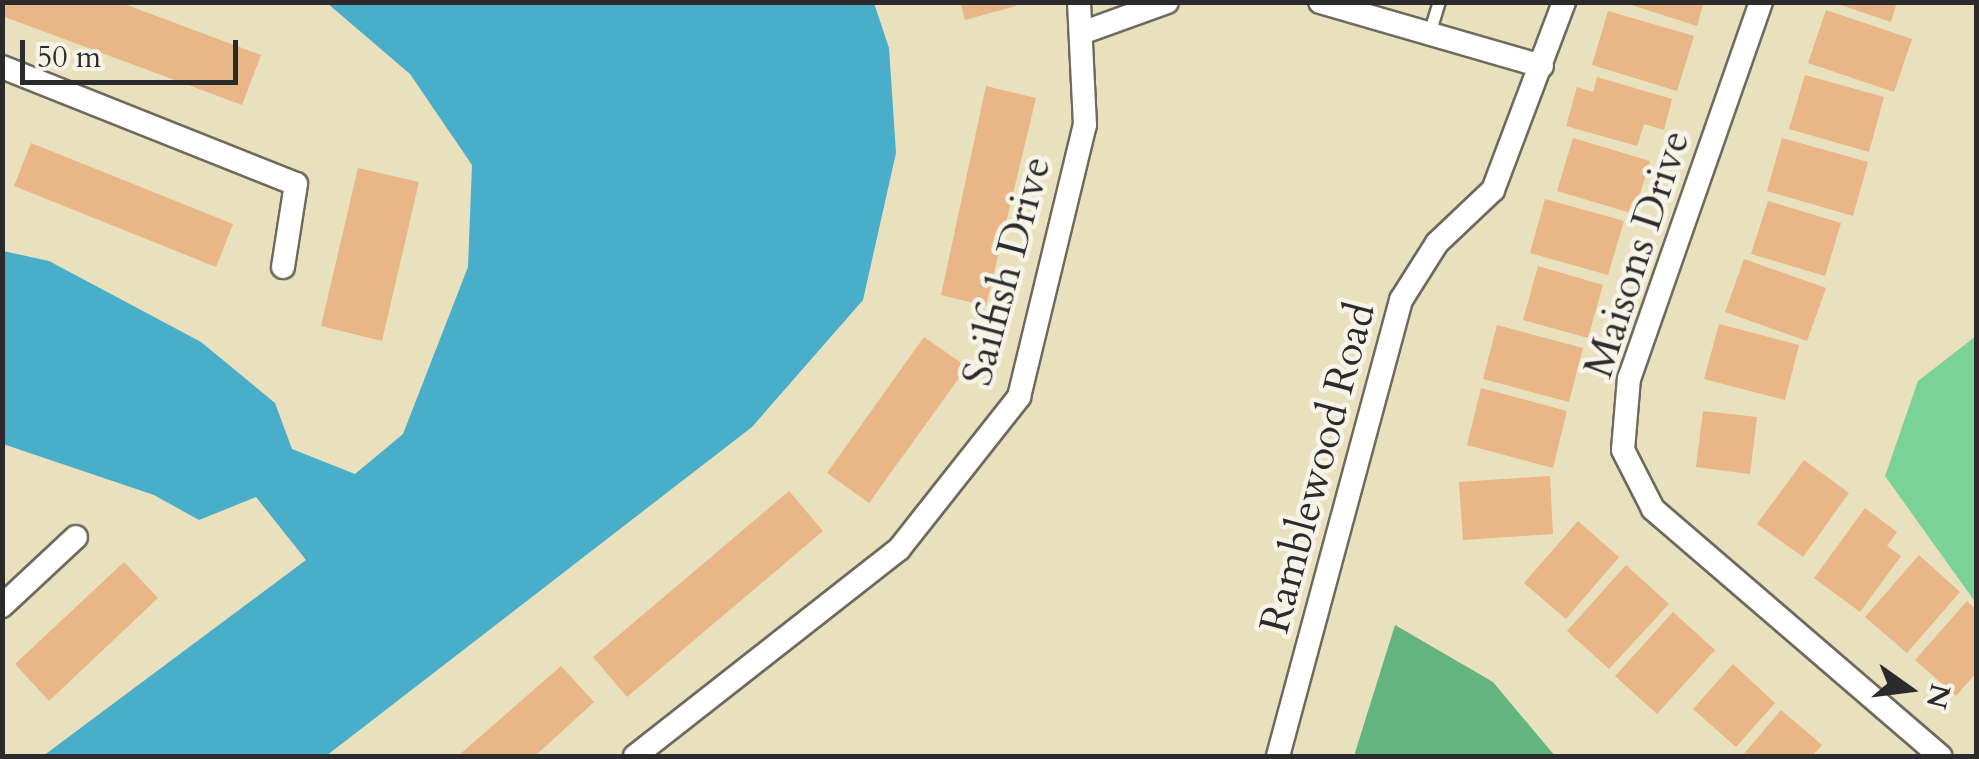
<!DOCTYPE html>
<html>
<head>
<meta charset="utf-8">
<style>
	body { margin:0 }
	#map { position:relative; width:1979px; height:759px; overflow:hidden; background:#e9e0bd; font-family:Cardo,serif }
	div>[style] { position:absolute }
	.green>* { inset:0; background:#7bd297 }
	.forest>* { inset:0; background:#64b480 }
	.water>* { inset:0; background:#49aec9 }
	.building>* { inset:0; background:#e8b687 }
	.roads { filter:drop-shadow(2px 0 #6e6a5e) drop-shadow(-2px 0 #6e6a5e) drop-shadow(0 2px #6e6a5e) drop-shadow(0 -2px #6e6a5e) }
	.lane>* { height:11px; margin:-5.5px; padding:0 5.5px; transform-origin:5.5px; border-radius:5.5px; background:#fff }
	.street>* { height:22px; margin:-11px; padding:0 11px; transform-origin:11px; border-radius:11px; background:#fff }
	span { translate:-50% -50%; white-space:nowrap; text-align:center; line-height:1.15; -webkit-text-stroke:9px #f7f3e8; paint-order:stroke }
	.street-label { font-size:42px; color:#2b2b2b }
	.frame { position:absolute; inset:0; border:5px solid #2b2b2b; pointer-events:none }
	.north { position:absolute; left:1859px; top:639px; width:100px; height:100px; -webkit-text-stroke:8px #f7f3e8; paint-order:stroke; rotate:104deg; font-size:28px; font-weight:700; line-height:40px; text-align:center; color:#2b2b2b }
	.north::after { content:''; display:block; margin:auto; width:35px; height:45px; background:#2b2b2b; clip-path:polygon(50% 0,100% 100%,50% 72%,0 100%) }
	.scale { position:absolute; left:20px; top:40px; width:218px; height:45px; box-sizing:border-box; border:5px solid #2b2b2b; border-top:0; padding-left:12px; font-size:30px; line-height:35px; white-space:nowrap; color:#2b2b2b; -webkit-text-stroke:8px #f7f3e8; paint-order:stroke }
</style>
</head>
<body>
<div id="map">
	<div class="green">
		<div style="clip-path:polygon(1976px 336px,1976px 603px,1885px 476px,1918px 381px)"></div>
	</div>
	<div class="forest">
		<div style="clip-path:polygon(1395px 625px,1493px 682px,1555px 756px,1354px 756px)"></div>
	</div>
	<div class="water">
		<div style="clip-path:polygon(327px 3px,874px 3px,889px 48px,896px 153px,863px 300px,752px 427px,326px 756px,43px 756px,306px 560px,256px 497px,199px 520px,154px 495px,3px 444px,3px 251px,49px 261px,201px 342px,275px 403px,292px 449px,355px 474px,403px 434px,468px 267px,472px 165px,410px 74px)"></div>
	</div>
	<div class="building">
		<div style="clip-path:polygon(7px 2px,119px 2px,261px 55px,242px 105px,2px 16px)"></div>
		<div style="clip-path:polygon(960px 2px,1015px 2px,1016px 6px,965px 20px)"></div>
		<div style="clip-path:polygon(1622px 2px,1704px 2px,1697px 26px)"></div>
		<div style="clip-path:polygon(1832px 2px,1897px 2px,1891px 22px)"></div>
		<div style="clip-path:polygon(1826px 10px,1912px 39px,1894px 92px,1808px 63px)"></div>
		<div style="clip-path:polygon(1608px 11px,1694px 36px,1677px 91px,1592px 65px)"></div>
		<div style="clip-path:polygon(1805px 75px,1884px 97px,1869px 152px,1789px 129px)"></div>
		<div style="clip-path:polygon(1597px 77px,1672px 99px,1664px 130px,1644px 124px,1637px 146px,1566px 126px,1577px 87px,1593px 92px)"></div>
		<div style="clip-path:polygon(986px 86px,1036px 98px,986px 306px,941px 295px)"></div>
		<div style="clip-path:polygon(1573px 138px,1650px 161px,1634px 214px,1557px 191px)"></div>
		<div style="clip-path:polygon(1782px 138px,1868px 162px,1853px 216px,1767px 191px)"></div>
		<div style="clip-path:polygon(31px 143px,233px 224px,216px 267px,14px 186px)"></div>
		<div style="clip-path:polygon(358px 168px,419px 182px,382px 341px,321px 326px)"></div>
		<div style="clip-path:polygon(1545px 199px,1624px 221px,1608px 275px,1530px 253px)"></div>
		<div style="clip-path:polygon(1768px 201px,1841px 223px,1825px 276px,1751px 254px)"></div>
		<div style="clip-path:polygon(1744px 259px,1826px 288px,1807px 341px,1725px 312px)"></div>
		<div style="clip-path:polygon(1538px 266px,1603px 285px,1588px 338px,1523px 320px)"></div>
		<div style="clip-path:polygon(1719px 324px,1799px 345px,1785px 400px,1704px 379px)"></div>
		<div style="clip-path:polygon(1497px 325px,1583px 348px,1569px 402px,1483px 379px)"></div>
		<div style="clip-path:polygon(924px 337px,967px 367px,869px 503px,827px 473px)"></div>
		<div style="clip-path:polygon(1481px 388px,1567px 411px,1553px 468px,1467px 445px)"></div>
		<div style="clip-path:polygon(1703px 411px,1757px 417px,1750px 474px,1696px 467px)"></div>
		<div style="clip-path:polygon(1804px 460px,1849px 493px,1803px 557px,1757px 524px)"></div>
		<div style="clip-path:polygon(1550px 476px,1553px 534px,1463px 540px,1459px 482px)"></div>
		<div style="clip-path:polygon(789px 491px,823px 531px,627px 697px,593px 657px)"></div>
		<div style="clip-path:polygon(1865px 508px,1897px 532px,1887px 546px,1901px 556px,1860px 612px,1814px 578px)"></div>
		<div style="clip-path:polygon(1578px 521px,1619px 557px,1566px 619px,1524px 583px)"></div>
		<div style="clip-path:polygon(1919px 555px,1960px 592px,1907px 653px,1865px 617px)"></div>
		<div style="clip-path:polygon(124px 562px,158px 598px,49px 701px,15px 664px)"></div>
		<div style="clip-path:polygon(1626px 565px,1669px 604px,1609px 669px,1567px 631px)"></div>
		<div style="clip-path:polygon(1967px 601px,1976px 610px,1976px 673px,1956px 696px,1915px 660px)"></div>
		<div style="clip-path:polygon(1673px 612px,1715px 650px,1657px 714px,1615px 676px)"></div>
		<div style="clip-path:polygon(1733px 664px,1775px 703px,1736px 747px,1693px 709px)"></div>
		<div style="clip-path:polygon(561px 666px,594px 702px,535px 756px,458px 756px)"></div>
		<div style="clip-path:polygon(1781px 710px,1822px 745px,1812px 756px,1742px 756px)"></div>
	</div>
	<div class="roads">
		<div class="lane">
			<div style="left:1428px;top:37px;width:37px;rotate:-73deg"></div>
		</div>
		<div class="street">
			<div style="left:1320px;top:2px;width:231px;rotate:16.1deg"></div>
			<div style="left:1761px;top:2px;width:398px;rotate:109.3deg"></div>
			<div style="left:1629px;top:378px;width:72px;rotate:94.8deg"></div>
			<div style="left:1623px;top:450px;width:66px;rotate:63deg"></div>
			<div style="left:1653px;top:509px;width:379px;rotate:40.7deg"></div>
			<div style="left:1087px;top:31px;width:85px;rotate:-19.9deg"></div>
			<div style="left:2px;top:67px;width:316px;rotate:21.7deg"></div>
			<div style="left:296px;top:184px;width:84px;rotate:98.9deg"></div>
			<div style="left:2px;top:606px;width:101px;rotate:-43deg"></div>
			<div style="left:635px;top:756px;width:335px;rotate:-38.1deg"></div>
			<div style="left:899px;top:549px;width:194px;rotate:-51.7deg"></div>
			<div style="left:1019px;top:397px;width:280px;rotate:-76.4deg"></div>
			<div style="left:1085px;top:125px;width:123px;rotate:-92.8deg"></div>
			<div style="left:1278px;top:756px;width:472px;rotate:-74.9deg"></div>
			<div style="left:1401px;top:300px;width:67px;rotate:-57.7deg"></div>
			<div style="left:1437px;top:243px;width:77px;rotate:-43.4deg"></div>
			<div style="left:1493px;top:190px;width:201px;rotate:-69.3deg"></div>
		</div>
	</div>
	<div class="street-label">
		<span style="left:1637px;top:254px;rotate:-72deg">Maisons Drive</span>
		<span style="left:1007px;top:271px;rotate:-75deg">Sailfish Drive</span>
		<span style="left:1318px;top:468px;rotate:-75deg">Ramblewood Road</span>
	</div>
	<div class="frame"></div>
	<div class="north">N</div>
	<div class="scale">50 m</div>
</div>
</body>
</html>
